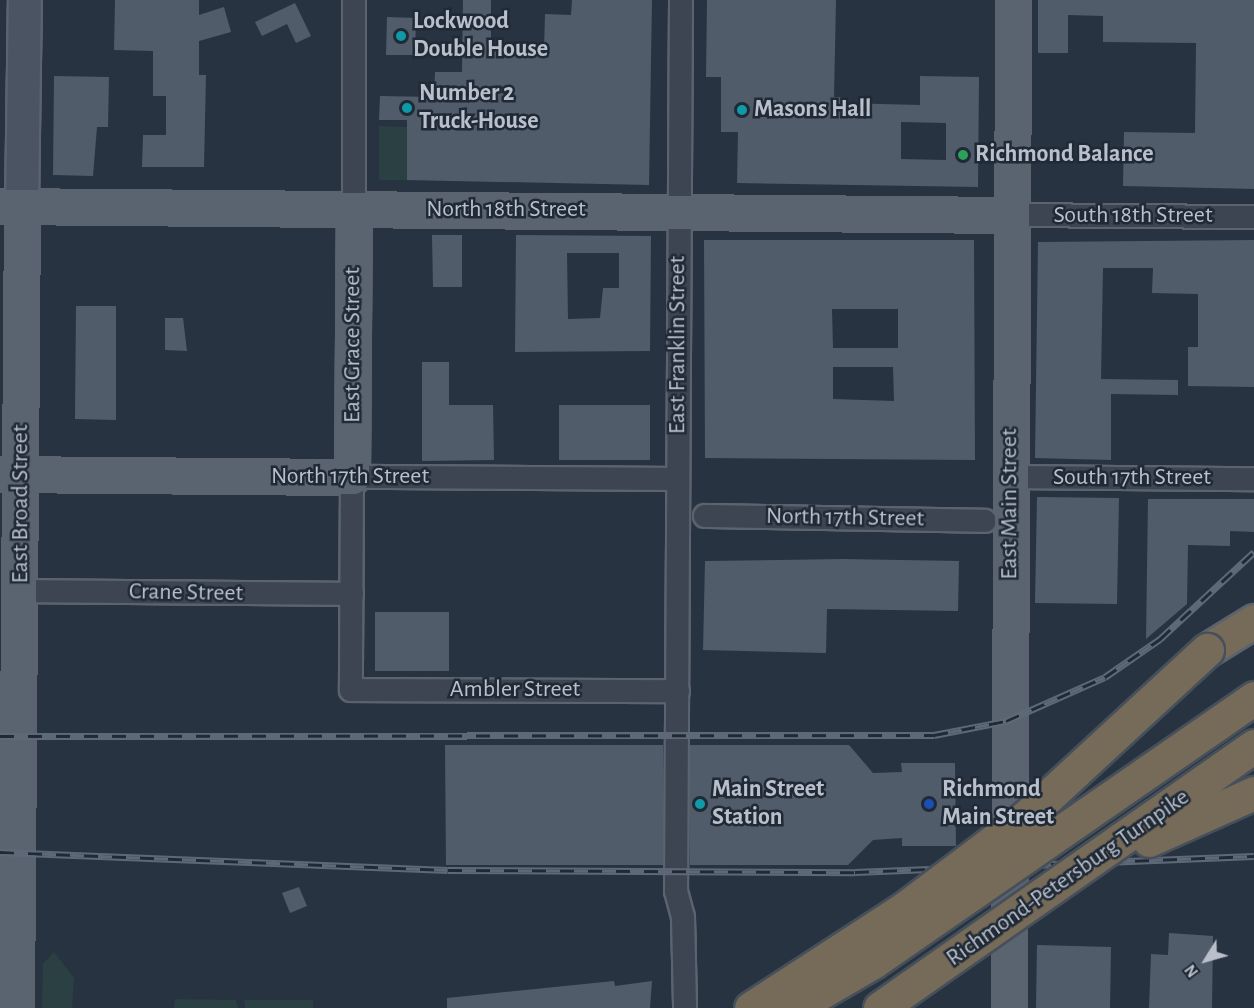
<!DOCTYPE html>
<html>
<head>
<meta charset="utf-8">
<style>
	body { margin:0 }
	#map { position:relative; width:1254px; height:1008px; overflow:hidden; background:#283341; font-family:"Alegreya Sans",sans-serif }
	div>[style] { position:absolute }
	.green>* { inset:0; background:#2a4042 }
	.building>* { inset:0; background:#515c6b }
	.roads { filter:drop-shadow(2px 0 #5a636e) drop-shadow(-2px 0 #5a636e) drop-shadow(0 2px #5a636e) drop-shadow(0 -2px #5a636e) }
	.street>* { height:22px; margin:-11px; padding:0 11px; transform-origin:11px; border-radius:11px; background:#3c4551 }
	.secondary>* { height:32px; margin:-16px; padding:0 16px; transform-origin:16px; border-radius:16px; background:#4a5463 }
	.primary>* { height:33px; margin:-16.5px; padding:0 16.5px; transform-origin:16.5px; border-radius:16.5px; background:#5a6470 }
	.highway>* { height:33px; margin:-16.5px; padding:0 16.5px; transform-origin:16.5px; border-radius:16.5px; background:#766a59 }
	.rail>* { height:7px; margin-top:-3.5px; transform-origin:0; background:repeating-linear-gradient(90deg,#202a36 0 14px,#5e6977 0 28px); box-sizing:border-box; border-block:2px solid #5e6977 }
	.bridges { filter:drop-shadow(2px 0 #46505b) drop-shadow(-2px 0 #46505b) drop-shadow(0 2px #46505b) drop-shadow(0 -2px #46505b) }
	.highway-bridge>* { height:33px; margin:-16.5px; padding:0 16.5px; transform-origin:16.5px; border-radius:16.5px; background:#766a59 }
	.dots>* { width:16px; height:16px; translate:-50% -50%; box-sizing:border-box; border:3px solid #202a36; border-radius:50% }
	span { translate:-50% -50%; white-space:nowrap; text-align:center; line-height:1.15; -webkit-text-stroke:5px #202a36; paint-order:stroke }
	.poi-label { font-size:24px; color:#b9c0cb; font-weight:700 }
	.left { translate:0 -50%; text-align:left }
	.street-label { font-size:24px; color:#b9c0cb }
	.north { position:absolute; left:1176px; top:930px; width:60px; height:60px; -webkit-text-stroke:4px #202a36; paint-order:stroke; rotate:233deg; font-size:16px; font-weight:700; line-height:24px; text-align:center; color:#b9c0cb }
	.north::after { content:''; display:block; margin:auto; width:21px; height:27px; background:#b9c0cb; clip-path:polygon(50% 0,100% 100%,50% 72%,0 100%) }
</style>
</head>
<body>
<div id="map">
	<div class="green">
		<div style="clip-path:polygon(379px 126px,407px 127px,407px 180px,379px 180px)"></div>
		<div style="clip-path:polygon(54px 952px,74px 978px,72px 1008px,42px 1008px,43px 964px)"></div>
		<div style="clip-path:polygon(175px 999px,236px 1000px,238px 1008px,174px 1008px)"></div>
		<div style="clip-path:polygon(244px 1000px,313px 1000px,313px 1008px,245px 1008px)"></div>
	</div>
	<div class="building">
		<div style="clip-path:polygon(115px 0,199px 0,199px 15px,224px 7px,231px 32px,199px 41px,199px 75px,206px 75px,204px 167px,142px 167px,143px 135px,166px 135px,166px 96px,153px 96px,153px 51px,114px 50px)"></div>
		<div style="clip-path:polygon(463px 0,491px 0,491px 45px,544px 49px,545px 14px,571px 15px,572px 0,652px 0,649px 185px,407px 180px,407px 120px,379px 120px,380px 96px,434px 97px,435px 72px,462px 72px)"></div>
		<div style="clip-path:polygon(evenodd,707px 0,836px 0,834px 97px,841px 97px,842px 103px,920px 105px,920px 76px,979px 77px,978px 187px,737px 183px,738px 132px,721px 132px,721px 77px,706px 77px,707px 0,901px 122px,946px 123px,946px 160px,901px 159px,901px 122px)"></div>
		<div style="clip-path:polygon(1038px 0,1254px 0,1254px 189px,1123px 186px,1124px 132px,1195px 133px,1196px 43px,1103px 42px,1103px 16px,1068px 15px,1068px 53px,1038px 53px)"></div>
		<div style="clip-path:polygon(295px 3px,311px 36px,296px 43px,287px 24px,262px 36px,255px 22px)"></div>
		<div style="clip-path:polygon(387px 17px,416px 18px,415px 55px,386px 55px)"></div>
		<div style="clip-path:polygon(54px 76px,109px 77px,108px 127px,97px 127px,93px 176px,53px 175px)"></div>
		<div style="clip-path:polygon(432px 235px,462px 235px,462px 287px,433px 287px)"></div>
		<div style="clip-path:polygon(evenodd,516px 235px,651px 236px,650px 351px,515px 352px,516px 235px,567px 253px,619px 253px,619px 288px,603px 288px,600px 318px,568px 319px,567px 253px)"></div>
		<div style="clip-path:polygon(evenodd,704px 240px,974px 240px,975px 460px,705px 458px,704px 240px,832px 309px,898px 309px,898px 348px,833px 348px,832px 309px,704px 240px,833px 367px,893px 367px,894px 401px,833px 399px,833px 367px)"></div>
		<div style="clip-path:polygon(1254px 240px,1254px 387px,1188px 386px,1188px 347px,1198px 347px,1198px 294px,1152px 293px,1153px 268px,1103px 268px,1101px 379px,1178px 380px,1178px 395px,1111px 394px,1111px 460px,1035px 458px,1038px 242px)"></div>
		<div style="clip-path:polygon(76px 306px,116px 306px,116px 420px,75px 419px)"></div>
		<div style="clip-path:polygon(165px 318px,183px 318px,187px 351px,165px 350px)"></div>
		<div style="clip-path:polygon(422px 362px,449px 362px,449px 405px,493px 405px,494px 460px,422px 461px)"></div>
		<div style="clip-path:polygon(559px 405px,650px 405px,650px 460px,559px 460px)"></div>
		<div style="clip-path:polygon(1037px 497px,1119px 498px,1117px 604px,1035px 603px)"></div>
		<div style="clip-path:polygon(1148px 499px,1254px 499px,1254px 532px,1230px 531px,1230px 546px,1188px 545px,1187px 604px,1146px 639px)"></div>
		<div style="clip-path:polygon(843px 559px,959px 561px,958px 611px,827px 609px,826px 653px,703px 650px,705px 561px)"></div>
		<div style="clip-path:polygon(375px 612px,449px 612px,449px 671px,375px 671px)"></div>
		<div style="clip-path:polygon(445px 745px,663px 745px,663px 865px,446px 865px)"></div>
		<div style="clip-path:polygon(690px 745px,849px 745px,873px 773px,902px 772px,901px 763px,955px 763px,956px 846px,902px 846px,902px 838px,873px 840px,848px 865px,690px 865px)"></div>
		<div style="clip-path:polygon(299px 887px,307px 906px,290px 913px,282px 893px)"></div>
		<div style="clip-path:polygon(1169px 933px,1213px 936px,1212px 1008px,1149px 1008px,1151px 954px,1168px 955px)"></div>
		<div style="clip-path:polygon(1037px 945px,1111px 947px,1110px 1008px,1036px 1008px)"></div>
		<div style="clip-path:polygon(614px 981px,615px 986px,652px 981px,650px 1008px,447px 1008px,447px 998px)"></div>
	</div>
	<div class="roads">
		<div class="street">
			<div style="left:681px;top:0;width:891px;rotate:90.32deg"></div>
			<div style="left:676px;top:891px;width:27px;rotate:75deg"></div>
			<div style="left:683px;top:917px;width:91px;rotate:88.7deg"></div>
			<div style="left:354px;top:209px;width:209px;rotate:-90deg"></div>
			<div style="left:1012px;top:215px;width:242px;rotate:0.5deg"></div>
			<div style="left:1010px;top:477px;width:244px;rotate:0.5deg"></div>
			<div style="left:678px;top:479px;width:326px;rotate:-179.6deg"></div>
			<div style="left:352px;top:477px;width:213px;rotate:90.3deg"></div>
			<div style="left:351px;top:690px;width:327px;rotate:0.2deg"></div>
			<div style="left:705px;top:516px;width:280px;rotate:1deg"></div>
			<div style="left:21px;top:591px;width:331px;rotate:0.5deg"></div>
		</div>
		<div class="secondary">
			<div style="left:22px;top:207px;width:207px;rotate:-89.2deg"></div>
		</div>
		<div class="primary">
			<div style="left:0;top:206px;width:1012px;rotate:0.51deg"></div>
			<div style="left:0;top:474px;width:352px;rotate:0.5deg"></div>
			<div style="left:352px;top:477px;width:268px;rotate:-89.6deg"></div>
			<div style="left:16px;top:1008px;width:801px;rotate:-89.57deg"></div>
			<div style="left:1009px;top:1008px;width:1008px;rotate:-89.77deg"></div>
		</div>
		<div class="highway">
			<div style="left:1207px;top:650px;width:55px;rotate:-31.7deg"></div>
		</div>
	</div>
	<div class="rail">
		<div style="left:0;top:736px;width:934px;rotate:-0.06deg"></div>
		<div style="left:934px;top:735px;width:73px;rotate:-11deg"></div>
		<div style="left:1006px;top:721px;width:108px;rotate:-24deg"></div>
		<div style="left:1105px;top:677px;width:67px;rotate:-34.6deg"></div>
		<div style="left:1160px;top:639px;width:128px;rotate:-42.8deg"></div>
		<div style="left:0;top:852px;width:448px;rotate:2.3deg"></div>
		<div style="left:448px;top:870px;width:407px;rotate:0.3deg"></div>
		<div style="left:855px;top:872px;width:399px;rotate:-2.3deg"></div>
	</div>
	<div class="bridges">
		<div class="highway-bridge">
			<div style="left:1149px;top:840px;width:115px;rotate:-24.1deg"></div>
			<div style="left:751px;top:1008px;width:184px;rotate:-33deg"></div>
			<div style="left:905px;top:908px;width:153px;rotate:-37deg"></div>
			<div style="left:1027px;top:816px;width:245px;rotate:-42.7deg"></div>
			<div style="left:794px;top:1008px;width:91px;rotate:-30.2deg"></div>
			<div style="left:873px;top:962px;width:464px;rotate:-34.7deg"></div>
			<div style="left:880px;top:1008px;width:457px;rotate:-35deg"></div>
		</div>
	</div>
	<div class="dots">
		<div style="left:401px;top:36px;background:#0f9aa8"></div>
		<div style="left:407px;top:108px;background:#0f9aa8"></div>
		<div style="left:742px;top:110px;background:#0f9aa8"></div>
		<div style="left:963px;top:155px;background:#2e9e5b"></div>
		<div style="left:700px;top:804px;background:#0f9aa8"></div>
		<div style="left:929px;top:804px;background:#1a4fb4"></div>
	</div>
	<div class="poi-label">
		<span class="left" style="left:413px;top:36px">Lockwood<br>Double House</span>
		<span class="left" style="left:419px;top:108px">Number 2<br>Truck-House</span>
		<span class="left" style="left:754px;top:110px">Masons Hall</span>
		<span class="left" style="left:975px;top:155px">Richmond Balance</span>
		<span class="left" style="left:712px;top:804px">Main Street<br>Station</span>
		<span class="left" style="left:942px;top:804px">Richmond<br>Main Street</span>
	</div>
	<div class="street-label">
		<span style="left:506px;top:210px">North 18th Street</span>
		<span style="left:1133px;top:216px">South 18th Street</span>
		<span style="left:353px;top:345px;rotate:-90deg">East Grace Street</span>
		<span style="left:678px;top:345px;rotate:-90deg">East Franklin Street</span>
		<span style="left:350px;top:477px">North 17th Street</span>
		<span style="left:1132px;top:478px">South 17th Street</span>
		<span style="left:21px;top:504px;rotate:-90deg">East Broad Street</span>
		<span style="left:1010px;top:504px;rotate:-90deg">East Main Street</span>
		<span style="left:845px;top:518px;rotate:1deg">North 17th Street</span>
		<span style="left:186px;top:593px;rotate:1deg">Crane Street</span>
		<span style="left:515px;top:690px">Ambler Street</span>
		<span style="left:1068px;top:878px;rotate:-35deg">Richmond-Petersburg Turnpike</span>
	</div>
	<div class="north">N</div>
</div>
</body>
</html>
